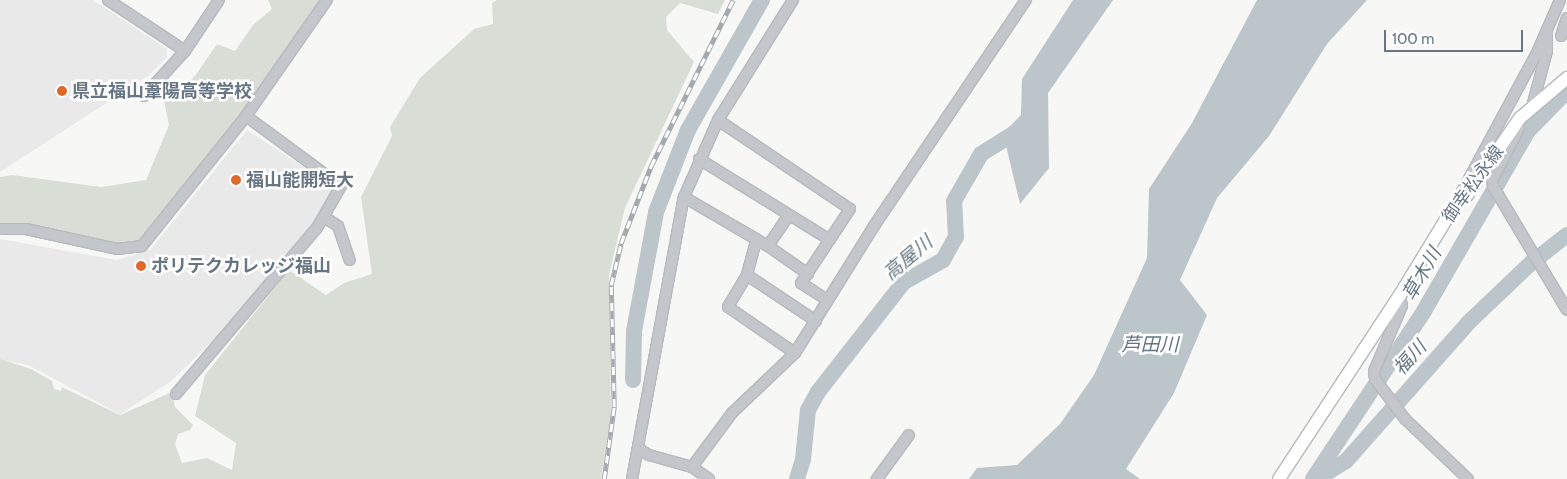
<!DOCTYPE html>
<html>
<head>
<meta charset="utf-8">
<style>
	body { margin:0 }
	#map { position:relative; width:1567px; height:479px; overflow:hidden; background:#f7f8f5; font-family:Cabin,"Noto Sans JP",sans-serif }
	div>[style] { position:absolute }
	.built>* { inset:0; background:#e8e9e8 }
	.green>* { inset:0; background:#d8ded6 }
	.water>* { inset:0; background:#bbc5ca }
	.river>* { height:16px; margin:-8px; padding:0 8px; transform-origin:8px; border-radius:8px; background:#bbc5ca }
	.roads { filter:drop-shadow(1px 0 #b6babe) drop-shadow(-1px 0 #b6babe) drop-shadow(0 1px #b6babe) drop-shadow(0 -1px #b6babe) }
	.minor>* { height:10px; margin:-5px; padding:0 5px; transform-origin:5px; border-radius:5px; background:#c3c6ca }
	.major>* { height:12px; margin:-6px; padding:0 6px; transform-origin:6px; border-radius:6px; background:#fff }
	.rail>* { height:4.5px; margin-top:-2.25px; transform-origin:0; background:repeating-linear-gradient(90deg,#fff 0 8px,#a4a9af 0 16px); box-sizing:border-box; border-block:1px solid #a4a9af }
	.dots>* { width:14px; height:14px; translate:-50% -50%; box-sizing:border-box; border:2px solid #fff; border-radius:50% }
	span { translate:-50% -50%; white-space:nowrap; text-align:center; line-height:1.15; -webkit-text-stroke:5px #fff; paint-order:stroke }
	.poi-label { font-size:18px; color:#677585; font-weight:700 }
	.left { translate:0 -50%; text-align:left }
	.street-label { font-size:18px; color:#677585 }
	.water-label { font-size:19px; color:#637681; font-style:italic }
	.scale { position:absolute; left:1384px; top:30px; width:139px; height:22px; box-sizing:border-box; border:2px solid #677585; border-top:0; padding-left:6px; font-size:15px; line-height:18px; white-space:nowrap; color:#677585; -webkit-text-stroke:4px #fff; paint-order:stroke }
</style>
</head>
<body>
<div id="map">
	<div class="built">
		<div style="clip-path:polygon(0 0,93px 0,167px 49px,167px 57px,148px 76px,0 172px)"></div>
		<div style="clip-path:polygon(247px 130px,334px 187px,316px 223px,223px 331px,170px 382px,120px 414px,28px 365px,0 360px,0 239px,117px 260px,150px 250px)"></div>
	</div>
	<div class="green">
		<div style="clip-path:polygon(268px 0,321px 0,245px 114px,141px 243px,116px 246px,0 225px,0 177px,12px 175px,101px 187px,146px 180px,169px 125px,164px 101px,195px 76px,217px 44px,235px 51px,253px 25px,272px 9px)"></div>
		<div style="clip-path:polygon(497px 0,725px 0,718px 14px,680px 3px,666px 17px,667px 30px,694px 62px,625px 208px,609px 275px,611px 416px,601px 479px,0 479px,0 359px,31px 369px,52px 381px,54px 389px,61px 391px,62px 387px,120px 415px,172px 392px,175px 407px,193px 425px,190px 430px,178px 434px,175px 444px,182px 463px,207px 458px,232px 470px,236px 443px,195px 416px,205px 375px,289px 270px,326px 295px,344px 283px,372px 274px,361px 197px,392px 136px,390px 127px,420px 78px,474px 29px,493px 24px,492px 3px)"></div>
	</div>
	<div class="water">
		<div style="clip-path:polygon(1073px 0,1113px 0,1048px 93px,1049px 168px,1020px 204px,1003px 133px,1021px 115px,1022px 79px)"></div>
		<div style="clip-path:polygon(1257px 0,1367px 0,1327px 44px,1269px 136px,1217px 198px,1180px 280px,1207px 315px,1174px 393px,1126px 469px,1140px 479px,969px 479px,977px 468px,1017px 465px,1060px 424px,1094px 375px,1147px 258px,1149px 189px,1192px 123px)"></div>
	</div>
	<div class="river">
		<div style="left:1540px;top:256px;width:34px;rotate:-38deg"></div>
		<div style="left:633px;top:380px;width:49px;rotate:-88.8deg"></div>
		<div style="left:634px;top:331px;width:121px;rotate:-79.5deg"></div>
		<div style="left:656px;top:212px;width:88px;rotate:-68.7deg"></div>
		<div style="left:688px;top:130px;width:150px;rotate:-60.4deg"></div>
		<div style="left:797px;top:479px;width:21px;rotate:-73deg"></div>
		<div style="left:803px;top:459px;width:49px;rotate:-84.2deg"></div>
		<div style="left:808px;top:410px;width:21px;rotate:-61deg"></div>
		<div style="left:818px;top:392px;width:140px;rotate:-52deg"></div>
		<div style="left:904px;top:282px;width:45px;rotate:-29.4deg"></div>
		<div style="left:943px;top:260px;width:26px;rotate:-61deg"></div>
		<div style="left:956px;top:237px;width:36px;rotate:-93deg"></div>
		<div style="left:954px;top:201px;width:54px;rotate:-60.1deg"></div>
		<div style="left:981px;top:154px;width:47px;rotate:-32deg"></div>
		<div style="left:1313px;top:479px;width:201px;rotate:-56.5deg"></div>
		<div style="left:1424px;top:311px;width:208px;rotate:-60deg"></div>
		<div style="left:1528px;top:131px;width:56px;rotate:-45.7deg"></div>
		<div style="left:1317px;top:479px;width:34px;rotate:-32deg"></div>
		<div style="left:1346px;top:461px;width:186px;rotate:-48.5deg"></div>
		<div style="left:1469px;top:322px;width:88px;rotate:-43.6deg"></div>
	</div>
	<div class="roads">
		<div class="minor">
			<div style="left:108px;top:0;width:92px;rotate:33.5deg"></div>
			<div style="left:1561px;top:36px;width:19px;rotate:-72deg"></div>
			<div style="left:144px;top:96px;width:61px;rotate:-47.7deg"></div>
			<div style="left:185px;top:51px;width:61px;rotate:-56.3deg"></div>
			<div style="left:1533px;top:103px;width:54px;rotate:-74.9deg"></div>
			<div style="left:1547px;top:51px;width:20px;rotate:-90deg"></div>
			<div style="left:718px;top:120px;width:159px;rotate:34deg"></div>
			<div style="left:850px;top:209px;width:89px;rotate:123.5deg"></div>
			<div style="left:801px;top:283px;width:31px;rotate:33deg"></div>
			<div style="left:1519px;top:128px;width:59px;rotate:117deg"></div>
			<div style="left:1492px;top:181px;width:5px;rotate:79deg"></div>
			<div style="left:1493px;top:186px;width:144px;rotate:59.2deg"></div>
			<div style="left:699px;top:159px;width:154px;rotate:31.7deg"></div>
			<div style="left:684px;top:197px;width:97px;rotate:30.3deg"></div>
			<div style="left:768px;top:246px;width:49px;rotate:35deg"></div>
			<div style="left:1458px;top:199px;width:164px;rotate:-61.6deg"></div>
			<div style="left:1536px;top:55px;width:60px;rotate:-66.4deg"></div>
			<div style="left:324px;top:217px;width:17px;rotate:33deg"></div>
			<div style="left:338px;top:226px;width:36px;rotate:71deg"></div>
			<div style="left:0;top:229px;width:26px"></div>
			<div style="left:26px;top:229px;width:93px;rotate:12.4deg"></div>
			<div style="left:117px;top:249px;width:25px;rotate:-7deg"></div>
			<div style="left:142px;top:246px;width:166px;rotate:-51.3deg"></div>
			<div style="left:246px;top:116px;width:141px;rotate:-55.1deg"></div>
			<div style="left:756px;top:241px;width:35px;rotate:105deg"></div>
			<div style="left:747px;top:275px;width:83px;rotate:33.7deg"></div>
			<div style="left:768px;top:246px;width:36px;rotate:-56deg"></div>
			<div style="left:747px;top:275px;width:37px;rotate:121deg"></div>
			<div style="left:728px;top:307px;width:81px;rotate:34.5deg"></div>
			<div style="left:1400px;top:295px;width:11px;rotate:80deg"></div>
			<div style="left:1402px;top:306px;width:71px;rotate:113.3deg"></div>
			<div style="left:1374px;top:371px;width:8px;rotate:83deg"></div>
			<div style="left:1375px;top:379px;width:50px;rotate:53.1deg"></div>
			<div style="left:1405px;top:419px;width:87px;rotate:43.6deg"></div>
			<div style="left:176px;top:394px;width:218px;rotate:-49.7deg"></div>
			<div style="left:317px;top:228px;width:48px;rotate:-60.3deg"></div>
			<div style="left:341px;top:186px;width:118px;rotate:-143.6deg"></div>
			<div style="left:639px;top:449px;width:12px;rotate:31deg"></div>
			<div style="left:649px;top:455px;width:45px;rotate:15.6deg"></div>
			<div style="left:692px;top:467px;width:21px;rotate:35deg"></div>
			<div style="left:692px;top:467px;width:67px;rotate:-53.5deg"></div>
			<div style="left:732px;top:413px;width:87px;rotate:-43.6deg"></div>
			<div style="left:795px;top:353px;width:150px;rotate:-58.1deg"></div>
			<div style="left:874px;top:226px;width:272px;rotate:-56.1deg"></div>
			<div style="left:632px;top:479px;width:287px;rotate:-79.6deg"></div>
			<div style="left:684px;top:197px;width:84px;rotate:-66.2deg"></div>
			<div style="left:718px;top:120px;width:142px;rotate:-58deg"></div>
			<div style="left:877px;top:479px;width:54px;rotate:-54deg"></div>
		</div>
		<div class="major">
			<div style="left:1279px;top:479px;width:220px;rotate:-56.7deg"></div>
			<div style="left:1400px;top:295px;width:105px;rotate:-58.6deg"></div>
			<div style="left:1455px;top:205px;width:16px;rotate:-40deg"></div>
			<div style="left:1467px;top:195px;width:93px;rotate:-55.5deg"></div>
			<div style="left:1520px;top:118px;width:62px;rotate:-40.4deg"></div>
		</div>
	</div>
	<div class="rail">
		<div style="left:604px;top:479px;width:73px;rotate:-82.1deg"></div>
		<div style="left:614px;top:407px;width:122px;rotate:-91.4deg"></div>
		<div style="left:611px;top:285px;width:43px;rotate:-76.6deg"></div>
		<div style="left:621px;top:243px;width:83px;rotate:-68.7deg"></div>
		<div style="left:651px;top:166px;width:185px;rotate:-63.7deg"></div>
	</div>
	<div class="dots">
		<div style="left:62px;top:91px;background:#df692d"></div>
		<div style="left:236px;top:180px;background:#df692d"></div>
		<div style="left:141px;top:266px;background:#df692d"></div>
	</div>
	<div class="poi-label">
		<span class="left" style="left:72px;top:91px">県立福山葦陽高等学校</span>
		<span class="left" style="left:246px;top:180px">福山能開短大</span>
		<span class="left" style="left:151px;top:266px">ポリテクカレッジ福山</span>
	</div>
	<div class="street-label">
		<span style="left:1473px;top:184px;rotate:-54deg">御幸松永線</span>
	</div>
	<div class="water-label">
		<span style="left:908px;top:258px;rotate:-40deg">高屋川</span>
		<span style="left:1422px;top:274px;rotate:-60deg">草木川</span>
		<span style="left:1150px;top:345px">芦田川</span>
		<span style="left:1410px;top:358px;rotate:-48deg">福川</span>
	</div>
	<div class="scale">100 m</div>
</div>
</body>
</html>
